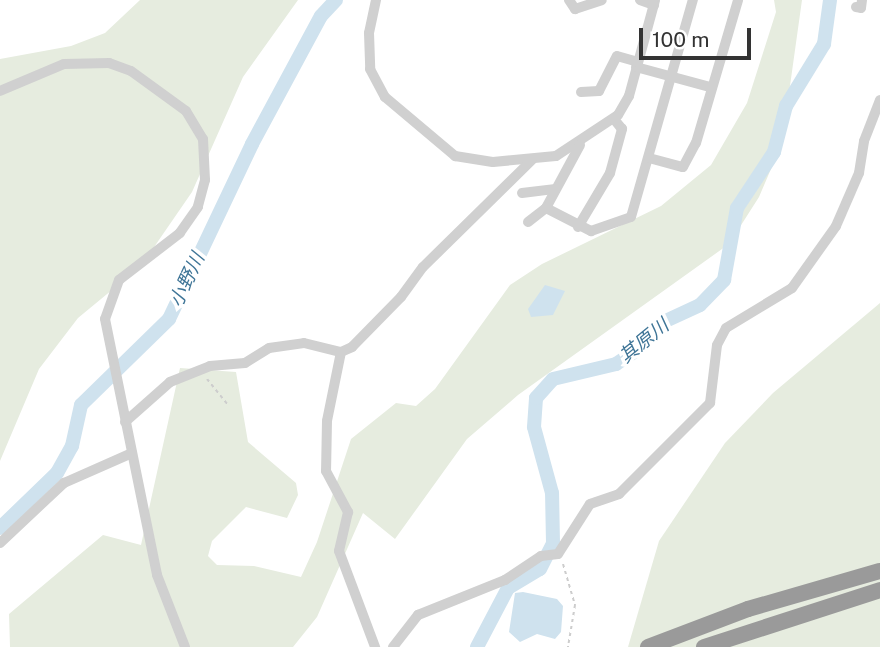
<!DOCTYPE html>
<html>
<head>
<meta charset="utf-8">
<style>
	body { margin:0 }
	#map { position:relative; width:880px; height:647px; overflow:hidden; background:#fff; font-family:"Public Sans","Noto Sans JP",sans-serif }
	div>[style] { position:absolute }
	.green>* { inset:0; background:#e6ecdf }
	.water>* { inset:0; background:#cfe2ee }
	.river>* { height:14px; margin:-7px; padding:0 7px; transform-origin:7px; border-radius:7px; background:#cfe2ee }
	.path>* { height:2px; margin-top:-1px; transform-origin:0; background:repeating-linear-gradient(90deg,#cdcdcd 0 3.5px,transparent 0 7px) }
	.minor>* { height:10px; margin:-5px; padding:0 5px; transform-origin:5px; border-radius:5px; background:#d0d0d0 }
	.highway>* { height:16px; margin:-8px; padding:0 8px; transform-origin:8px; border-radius:8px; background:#9a9a9a }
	span { translate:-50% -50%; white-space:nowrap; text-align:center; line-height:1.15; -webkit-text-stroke:7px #fff; paint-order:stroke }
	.water-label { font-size:19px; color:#3f7597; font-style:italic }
	.scale { position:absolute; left:639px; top:28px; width:112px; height:32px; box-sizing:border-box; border:4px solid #333; border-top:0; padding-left:9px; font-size:21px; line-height:24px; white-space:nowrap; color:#333; -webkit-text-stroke:5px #fff; paint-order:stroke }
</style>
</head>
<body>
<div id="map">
	<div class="green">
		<div style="clip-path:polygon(140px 0,298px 0,243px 77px,192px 192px,141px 266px,78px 318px,39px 369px,0 461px,0 59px,71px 46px,105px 33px)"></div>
		<div style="clip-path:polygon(774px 0,802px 0,782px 143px,759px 197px,729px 244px,518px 395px,467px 439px,395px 539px,363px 513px,317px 617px,293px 647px,10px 647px,9px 614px,103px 535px,141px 545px,180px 368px,236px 372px,248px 442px,296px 483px,298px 495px,287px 518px,246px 507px,212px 541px,208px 556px,217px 565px,254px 566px,301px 577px,317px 542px,351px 439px,396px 403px,416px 406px,435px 389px,510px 285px,542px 264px,661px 206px,711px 165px,747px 103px,776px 12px)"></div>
		<div style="clip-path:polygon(880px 303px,880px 647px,628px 647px,659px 541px,725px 443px,773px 393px)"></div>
	</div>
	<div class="water">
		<div style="clip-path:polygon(545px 285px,565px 291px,553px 315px,531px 317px,528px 309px)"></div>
		<div style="clip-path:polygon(523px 592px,557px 599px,563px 606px,561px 632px,555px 639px,537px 634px,520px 642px,509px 632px,515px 593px)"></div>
	</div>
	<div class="river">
		<div style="left:0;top:528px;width:79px;rotate:-44deg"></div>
		<div style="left:57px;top:473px;width:31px;rotate:-61deg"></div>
		<div style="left:72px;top:446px;width:42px;rotate:-77.6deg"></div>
		<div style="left:81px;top:405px;width:123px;rotate:-44.3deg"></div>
		<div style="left:169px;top:319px;width:194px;rotate:-64.6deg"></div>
		<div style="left:252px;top:144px;width:145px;rotate:-61.7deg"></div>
		<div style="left:321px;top:16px;width:22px;rotate:-47deg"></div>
		<div style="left:477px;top:647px;width:67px;rotate:-62.3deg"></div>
		<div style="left:508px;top:588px;width:37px;rotate:-31deg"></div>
		<div style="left:540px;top:569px;width:29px;rotate:-63deg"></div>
		<div style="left:553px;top:543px;width:50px;rotate:-91.1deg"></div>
		<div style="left:552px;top:493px;width:68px;rotate:-105.3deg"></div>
		<div style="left:534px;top:427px;width:29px;rotate:-86deg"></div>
		<div style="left:536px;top:398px;width:25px;rotate:-48deg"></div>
		<div style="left:553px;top:379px;width:65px;rotate:-13.4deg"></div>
		<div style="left:616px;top:364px;width:22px;rotate:-34deg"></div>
		<div style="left:634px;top:352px;width:38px;rotate:-48deg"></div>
		<div style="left:659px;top:324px;width:45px;rotate:-24.9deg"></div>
		<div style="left:700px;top:305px;width:35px;rotate:-46deg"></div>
		<div style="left:724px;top:280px;width:73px;rotate:-79.8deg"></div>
		<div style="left:737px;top:208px;width:67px;rotate:-56.5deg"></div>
		<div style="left:774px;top:152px;width:48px;rotate:-75.4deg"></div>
		<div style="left:786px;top:106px;width:73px;rotate:-58.5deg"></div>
		<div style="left:824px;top:44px;width:44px;rotate:-82.2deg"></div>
	</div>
	<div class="path">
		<div style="left:207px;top:379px;width:33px;rotate:51deg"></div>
		<div style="left:563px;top:564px;width:43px;rotate:73.7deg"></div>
		<div style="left:575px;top:605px;width:43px;rotate:99.5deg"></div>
	</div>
	<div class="minor">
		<div style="left:376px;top:0;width:34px;rotate:102deg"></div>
		<div style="left:369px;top:33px;width:36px;rotate:88deg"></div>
		<div style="left:370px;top:69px;width:32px;rotate:62deg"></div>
		<div style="left:385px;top:97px;width:92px;rotate:40.1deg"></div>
		<div style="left:455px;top:156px;width:38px;rotate:9deg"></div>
		<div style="left:493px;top:162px;width:63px;rotate:-5.4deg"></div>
		<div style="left:556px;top:156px;width:74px;rotate:-33.5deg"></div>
		<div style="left:618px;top:115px;width:22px;rotate:-60deg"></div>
		<div style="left:629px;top:96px;width:99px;rotate:-74.8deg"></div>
		<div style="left:569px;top:0;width:11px;rotate:56deg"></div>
		<div style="left:575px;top:9px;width:28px;rotate:-18deg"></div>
		<div style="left:640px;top:0;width:15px;rotate:20deg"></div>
		<div style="left:856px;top:7px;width:5px;rotate:11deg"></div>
		<div style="left:861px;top:8px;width:8px;rotate:-83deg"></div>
		<div style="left:636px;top:67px;width:77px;rotate:15.1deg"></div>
		<div style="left:0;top:91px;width:69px;rotate:-22.9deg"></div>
		<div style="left:64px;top:64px;width:45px;rotate:-1.3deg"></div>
		<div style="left:109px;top:63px;width:23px;rotate:20deg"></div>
		<div style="left:131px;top:71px;width:68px;rotate:36deg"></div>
		<div style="left:186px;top:111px;width:33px;rotate:59deg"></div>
		<div style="left:203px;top:139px;width:41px;rotate:87.2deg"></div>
		<div style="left:205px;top:180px;width:28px;rotate:105deg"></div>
		<div style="left:198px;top:207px;width:32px;rotate:125deg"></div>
		<div style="left:180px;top:233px;width:77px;rotate:142.4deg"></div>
		<div style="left:119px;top:280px;width:41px;rotate:109.7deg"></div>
		<div style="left:105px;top:319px;width:261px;rotate:78.5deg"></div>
		<div style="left:157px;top:575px;width:77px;rotate:68.7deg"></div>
		<div style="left:581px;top:92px;width:18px;rotate:-3deg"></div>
		<div style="left:599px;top:91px;width:39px;rotate:-63deg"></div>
		<div style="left:617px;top:56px;width:22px;rotate:16deg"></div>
		<div style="left:580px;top:145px;width:72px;rotate:118.4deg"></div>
		<div style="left:546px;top:208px;width:51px;rotate:27.1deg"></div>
		<div style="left:591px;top:231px;width:42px;rotate:-19.3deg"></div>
		<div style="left:631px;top:217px;width:226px;rotate:-74.1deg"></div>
		<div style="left:649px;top:158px;width:35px;rotate:15deg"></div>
		<div style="left:683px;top:167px;width:27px;rotate:-62deg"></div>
		<div style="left:696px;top:143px;width:149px;rotate:-73.6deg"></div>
		<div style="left:522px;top:193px;width:34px;rotate:-7deg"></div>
		<div style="left:528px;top:222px;width:23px;rotate:-38deg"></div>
		<div style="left:578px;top:227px;width:63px;rotate:-59.3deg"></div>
		<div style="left:610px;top:173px;width:46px;rotate:-74.7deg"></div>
		<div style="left:622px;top:129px;width:13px;rotate:-129deg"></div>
		<div style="left:341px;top:352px;width:70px;rotate:101.5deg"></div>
		<div style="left:327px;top:421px;width:50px;rotate:91.1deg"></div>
		<div style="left:326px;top:471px;width:47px;rotate:61.8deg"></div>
		<div style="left:348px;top:512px;width:40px;rotate:103deg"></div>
		<div style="left:339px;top:551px;width:103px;rotate:69.4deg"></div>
		<div style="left:125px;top:422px;width:60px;rotate:-41.6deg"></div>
		<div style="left:170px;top:382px;width:43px;rotate:-21.8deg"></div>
		<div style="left:210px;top:366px;width:35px;rotate:-5deg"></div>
		<div style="left:245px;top:363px;width:28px;rotate:-32deg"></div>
		<div style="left:269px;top:348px;width:35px;rotate:-8deg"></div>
		<div style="left:304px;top:343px;width:38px;rotate:14deg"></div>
		<div style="left:341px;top:352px;width:12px;rotate:-24deg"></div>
		<div style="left:352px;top:347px;width:70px;rotate:-45.6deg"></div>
		<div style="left:401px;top:297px;width:37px;rotate:-54deg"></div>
		<div style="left:423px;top:267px;width:153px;rotate:-44.5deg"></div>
		<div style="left:0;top:543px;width:88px;rotate:-43.2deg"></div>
		<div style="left:64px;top:483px;width:74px;rotate:-23.8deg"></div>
		<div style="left:393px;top:647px;width:41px;rotate:-52deg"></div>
		<div style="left:418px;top:615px;width:94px;rotate:-21.9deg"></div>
		<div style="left:505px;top:580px;width:43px;rotate:-33.7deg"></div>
		<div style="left:541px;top:556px;width:17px;rotate:-7deg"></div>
		<div style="left:558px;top:554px;width:59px;rotate:-57.4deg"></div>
		<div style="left:590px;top:504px;width:31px;rotate:-19deg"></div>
		<div style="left:619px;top:494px;width:129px;rotate:-45deg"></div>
		<div style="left:710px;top:403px;width:58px;rotate:-83.1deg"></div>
		<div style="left:717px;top:345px;width:19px;rotate:-62deg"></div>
		<div style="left:726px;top:328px;width:77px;rotate:-31.2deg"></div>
		<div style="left:792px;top:288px;width:76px;rotate:-54.6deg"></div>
		<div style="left:836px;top:226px;width:58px;rotate:-66.5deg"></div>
		<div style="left:859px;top:173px;width:32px;rotate:-81deg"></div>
		<div style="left:864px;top:141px;width:44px;rotate:-68.7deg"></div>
	</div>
	<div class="highway">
		<div style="left:648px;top:647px;width:107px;rotate:-20.8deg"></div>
		<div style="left:748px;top:609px;width:137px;rotate:-16.1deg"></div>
		<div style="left:704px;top:647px;width:185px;rotate:-17.9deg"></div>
	</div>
	<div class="water-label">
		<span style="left:187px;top:280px;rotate:-65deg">小野川</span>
		<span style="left:644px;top:341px;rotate:-39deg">其原川</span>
	</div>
	<div class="scale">100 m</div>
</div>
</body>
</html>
